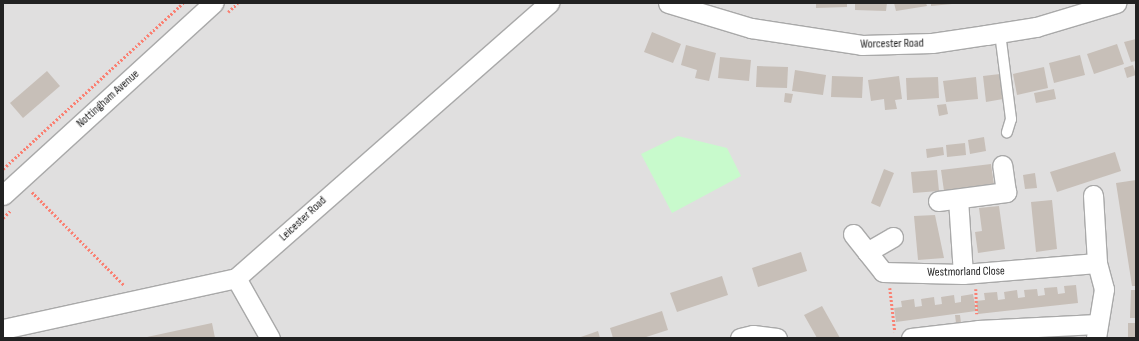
<!DOCTYPE html>
<html>
<head>
<meta charset="utf-8">
<style>
	body { margin:0 }
	#map { position:relative; width:1139px; height:341px; overflow:hidden; background:#f2efe9; font-family:"Sofia Sans Condensed",sans-serif }
	div>[style] { position:absolute }
	.residential>* { inset:0; background:#e0dfdf }
	.park>* { inset:0; background:#c8facc }
	.building>* { inset:0; background:#c7bfb8 }
	.path>* { height:2.5px; margin-top:-1.25px; transform-origin:0; background:repeating-linear-gradient(90deg,#fa8072 0 2px,transparent 0 4px) }
	.roads { filter:drop-shadow(1px 0 #a9a9a9) drop-shadow(-1px 0 #a9a9a9) drop-shadow(0 1px #a9a9a9) drop-shadow(0 -1px #a9a9a9) }
	.lane>* { height:10px; margin:-5px; padding:0 5px; transform-origin:5px; border-radius:5px; background:#fff }
	.street>* { height:19px; margin:-9.5px; padding:0 9.5px; transform-origin:9.5px; border-radius:9.5px; background:#fff }
	span { translate:-50% -50%; white-space:nowrap; text-align:center; line-height:1.15; -webkit-text-stroke:3.5px #fff; paint-order:stroke }
	.street-label { font-size:12px; color:#222 }
	.frame { position:absolute; inset:0; border:4px solid #222; pointer-events:none }
</style>
</head>
<body>
<div id="map">
	<div class="residential">
		<div style="clip-path:polygon(3px 3px,1136px 3px,1136px 338px,3px 338px)"></div>
	</div>
	<div class="park">
		<div style="clip-path:polygon(678px 136px,727px 148px,741px 176px,672px 213px,641px 154px)"></div>
	</div>
	<div class="building">
		<div style="clip-path:polygon(816px 3px,847px 3px,847px 7px,816px 8px)"></div>
		<div style="clip-path:polygon(855px 3px,887px 3px,886px 11px,855px 10px)"></div>
		<div style="clip-path:polygon(894px 3px,926px 3px,927px 6px,896px 11px)"></div>
		<div style="clip-path:polygon(931px 3px,952px 3px,952px 4px,931px 6px)"></div>
		<div style="clip-path:polygon(652px 32px,681px 44px,673px 63px,644px 52px)"></div>
		<div style="clip-path:polygon(1136px 39px,1136px 61px,1131px 62px,1124px 42px)"></div>
		<div style="clip-path:polygon(1117px 44px,1124px 64px,1094px 74px,1087px 54px)"></div>
		<div style="clip-path:polygon(686px 45px,716px 53px,709px 81px,695px 78px,697px 70px,681px 65px)"></div>
		<div style="clip-path:polygon(1080px 55px,1085px 75px,1054px 83px,1049px 63px)"></div>
		<div style="clip-path:polygon(720px 57px,751px 60px,749px 81px,718px 78px)"></div>
		<div style="clip-path:polygon(1133px 65px,1136px 75px,1127px 78px,1124px 68px)"></div>
		<div style="clip-path:polygon(757px 66px,788px 67px,787px 88px,756px 87px)"></div>
		<div style="clip-path:polygon(1044px 67px,1048px 88px,1017px 95px,1013px 74px)"></div>
		<div style="clip-path:polygon(795px 70px,826px 75px,823px 95px,792px 91px)"></div>
		<div style="clip-path:polygon(47px 71px,60px 86px,23px 118px,10px 103px)"></div>
		<div style="clip-path:polygon(1000px 74px,1003px 99px,986px 102px,983px 76px)"></div>
		<div style="clip-path:polygon(832px 76px,863px 77px,862px 98px,831px 97px)"></div>
		<div style="clip-path:polygon(899px 76px,902px 99px,895px 100px,897px 109px,885px 110px,884px 99px,871px 101px,868px 80px)"></div>
		<div style="clip-path:polygon(938px 77px,939px 98px,907px 100px,906px 78px)"></div>
		<div style="clip-path:polygon(976px 77px,978px 99px,946px 102px,943px 81px)"></div>
		<div style="clip-path:polygon(1054px 89px,1056px 99px,1036px 103px,1034px 93px)"></div>
		<div style="clip-path:polygon(785px 93px,793px 94px,791px 103px,784px 102px)"></div>
		<div style="clip-path:polygon(946px 104px,948px 114px,939px 116px,937px 105px)"></div>
		<div style="clip-path:polygon(984px 137px,986px 151px,970px 154px,968px 140px)"></div>
		<div style="clip-path:polygon(965px 143px,966px 155px,947px 157px,946px 145px)"></div>
		<div style="clip-path:polygon(943px 147px,944px 155px,927px 158px,926px 149px)"></div>
		<div style="clip-path:polygon(1115px 152px,1121px 171px,1057px 192px,1050px 172px)"></div>
		<div style="clip-path:polygon(991px 164px,994px 185px,944px 191px,941px 170px)"></div>
		<div style="clip-path:polygon(884px 169px,894px 173px,880px 207px,871px 203px)"></div>
		<div style="clip-path:polygon(937px 170px,939px 191px,913px 193px,911px 172px)"></div>
		<div style="clip-path:polygon(1035px 173px,1037px 188px,1025px 189px,1023px 175px)"></div>
		<div style="clip-path:polygon(1136px 180px,1136px 286px,1132px 286px,1116px 183px)"></div>
		<div style="clip-path:polygon(1052px 200px,1057px 249px,1036px 252px,1031px 202px)"></div>
		<div style="clip-path:polygon(999px 206px,1005px 249px,978px 253px,975px 232px,982px 231px,979px 208px)"></div>
		<div style="clip-path:polygon(935px 215px,944px 258px,918px 260px,914px 216px)"></div>
		<div style="clip-path:polygon(801px 252px,807px 271px,758px 287px,752px 268px)"></div>
		<div style="clip-path:polygon(722px 276px,728px 295px,677px 312px,670px 293px)"></div>
		<div style="clip-path:polygon(1076px 285px,1078px 303px,978px 314px,976px 301px,985px 300px,984px 293px,997px 292px,998px 300px,1005px 299px,1004px 292px,1017px 290px,1018px 298px,1025px 297px,1024px 290px,1037px 289px,1038px 296px,1045px 295px,1044px 288px,1057px 287px,1058px 294px,1065px 293px,1064px 286px)"></div>
		<div style="clip-path:polygon(1131px 290px,1136px 290px,1136px 318px,1130px 318px)"></div>
		<div style="clip-path:polygon(973px 294px,976px 311px,896px 322px,894px 308px,902px 307px,901px 301px,914px 299px,915px 307px,922px 306px,921px 299px,934px 297px,935px 305px,942px 304px,941px 297px,954px 295px,955px 303px,961px 302px,961px 296px)"></div>
		<div style="clip-path:polygon(822px 306px,840px 338px,817px 338px,804px 315px)"></div>
		<div style="clip-path:polygon(662px 311px,668px 330px,643px 338px,613px 338px,610px 328px)"></div>
		<div style="clip-path:polygon(955px 315px,960px 315px,961px 323px,956px 323px)"></div>
		<div style="clip-path:polygon(212px 323px,215px 338px,147px 338px,147px 337px)"></div>
		<div style="clip-path:polygon(1128px 323px,1136px 323px,1136px 338px,1128px 338px)"></div>
		<div style="clip-path:polygon(598px 331px,600px 338px,578px 338px)"></div>
	</div>
	<div class="path">
		<div style="left:228px;top:12px;width:13px;rotate:-42deg"></div>
		<div style="left:3px;top:169px;width:245px;rotate:-42.7deg"></div>
		<div style="left:32px;top:192px;width:131px;rotate:45.3deg"></div>
		<div style="left:3px;top:218px;width:10px;rotate:-45deg"></div>
		<div style="left:890px;top:288px;width:44px;rotate:83.5deg"></div>
		<div style="left:976px;top:289px;width:25px;rotate:88deg"></div>
	</div>
	<div class="roads">
		<div class="lane">
			<div style="left:1000px;top:33px;width:87px;rotate:82.7deg"></div>
			<div style="left:1011px;top:119px;width:14px;rotate:107deg"></div>
		</div>
		<div class="street">
			<div style="left:668px;top:3px;width:87px;rotate:16.8deg"></div>
			<div style="left:751px;top:28px;width:112px;rotate:8.7deg"></div>
			<div style="left:862px;top:45px;width:70px;rotate:-1.6deg"></div>
			<div style="left:932px;top:43px;width:55px;rotate:-8.4deg"></div>
			<div style="left:986px;top:35px;width:51px;rotate:-9.1deg"></div>
			<div style="left:1036px;top:27px;width:84px;rotate:-16.7deg"></div>
			<div style="left:3px;top:195px;width:285px;rotate:-42.4deg"></div>
			<div style="left:1093px;top:195px;width:68px;rotate:86.6deg"></div>
			<div style="left:1097px;top:263px;width:27px;rotate:75deg"></div>
			<div style="left:1104px;top:289px;width:50px;rotate:99.3deg"></div>
			<div style="left:958px;top:199px;width:75px;rotate:86.2deg"></div>
			<div style="left:938px;top:201px;width:69px;rotate:-7.5deg"></div>
			<div style="left:1006px;top:192px;width:27px;rotate:-98deg"></div>
			<div style="left:853px;top:234px;width:48px;rotate:51.7deg"></div>
			<div style="left:883px;top:272px;width:80px;rotate:1.4deg"></div>
			<div style="left:963px;top:274px;width:134px;rotate:-4.7deg"></div>
			<div style="left:867px;top:252px;width:30px;rotate:-30deg"></div>
			<div style="left:236px;top:278px;width:69px;rotate:60.5deg"></div>
			<div style="left:3px;top:329px;width:239px;rotate:-12.3deg"></div>
			<div style="left:236px;top:278px;width:417px;rotate:-41.3deg"></div>
			<div style="left:740px;top:338px;width:13px;rotate:-13deg"></div>
			<div style="left:753px;top:335px;width:24px;rotate:7deg"></div>
			<div style="left:911px;top:338px;width:67px;rotate:-6.8deg"></div>
			<div style="left:978px;top:330px;width:119px;rotate:-2.9deg"></div>
		</div>
	</div>
	<div class="street-label">
		<span style="left:892px;top:44px;rotate:-1deg">Worcester Road</span>
		<span style="left:108px;top:99px;rotate:-42deg">Nottingham Avenue</span>
		<span style="left:303px;top:219px;rotate:-43deg">Leicester Road</span>
		<span style="left:966px;top:272px;rotate:-1deg">Westmorland Close</span>
	</div>
	<div class="frame"></div>
</div>
</body>
</html>
